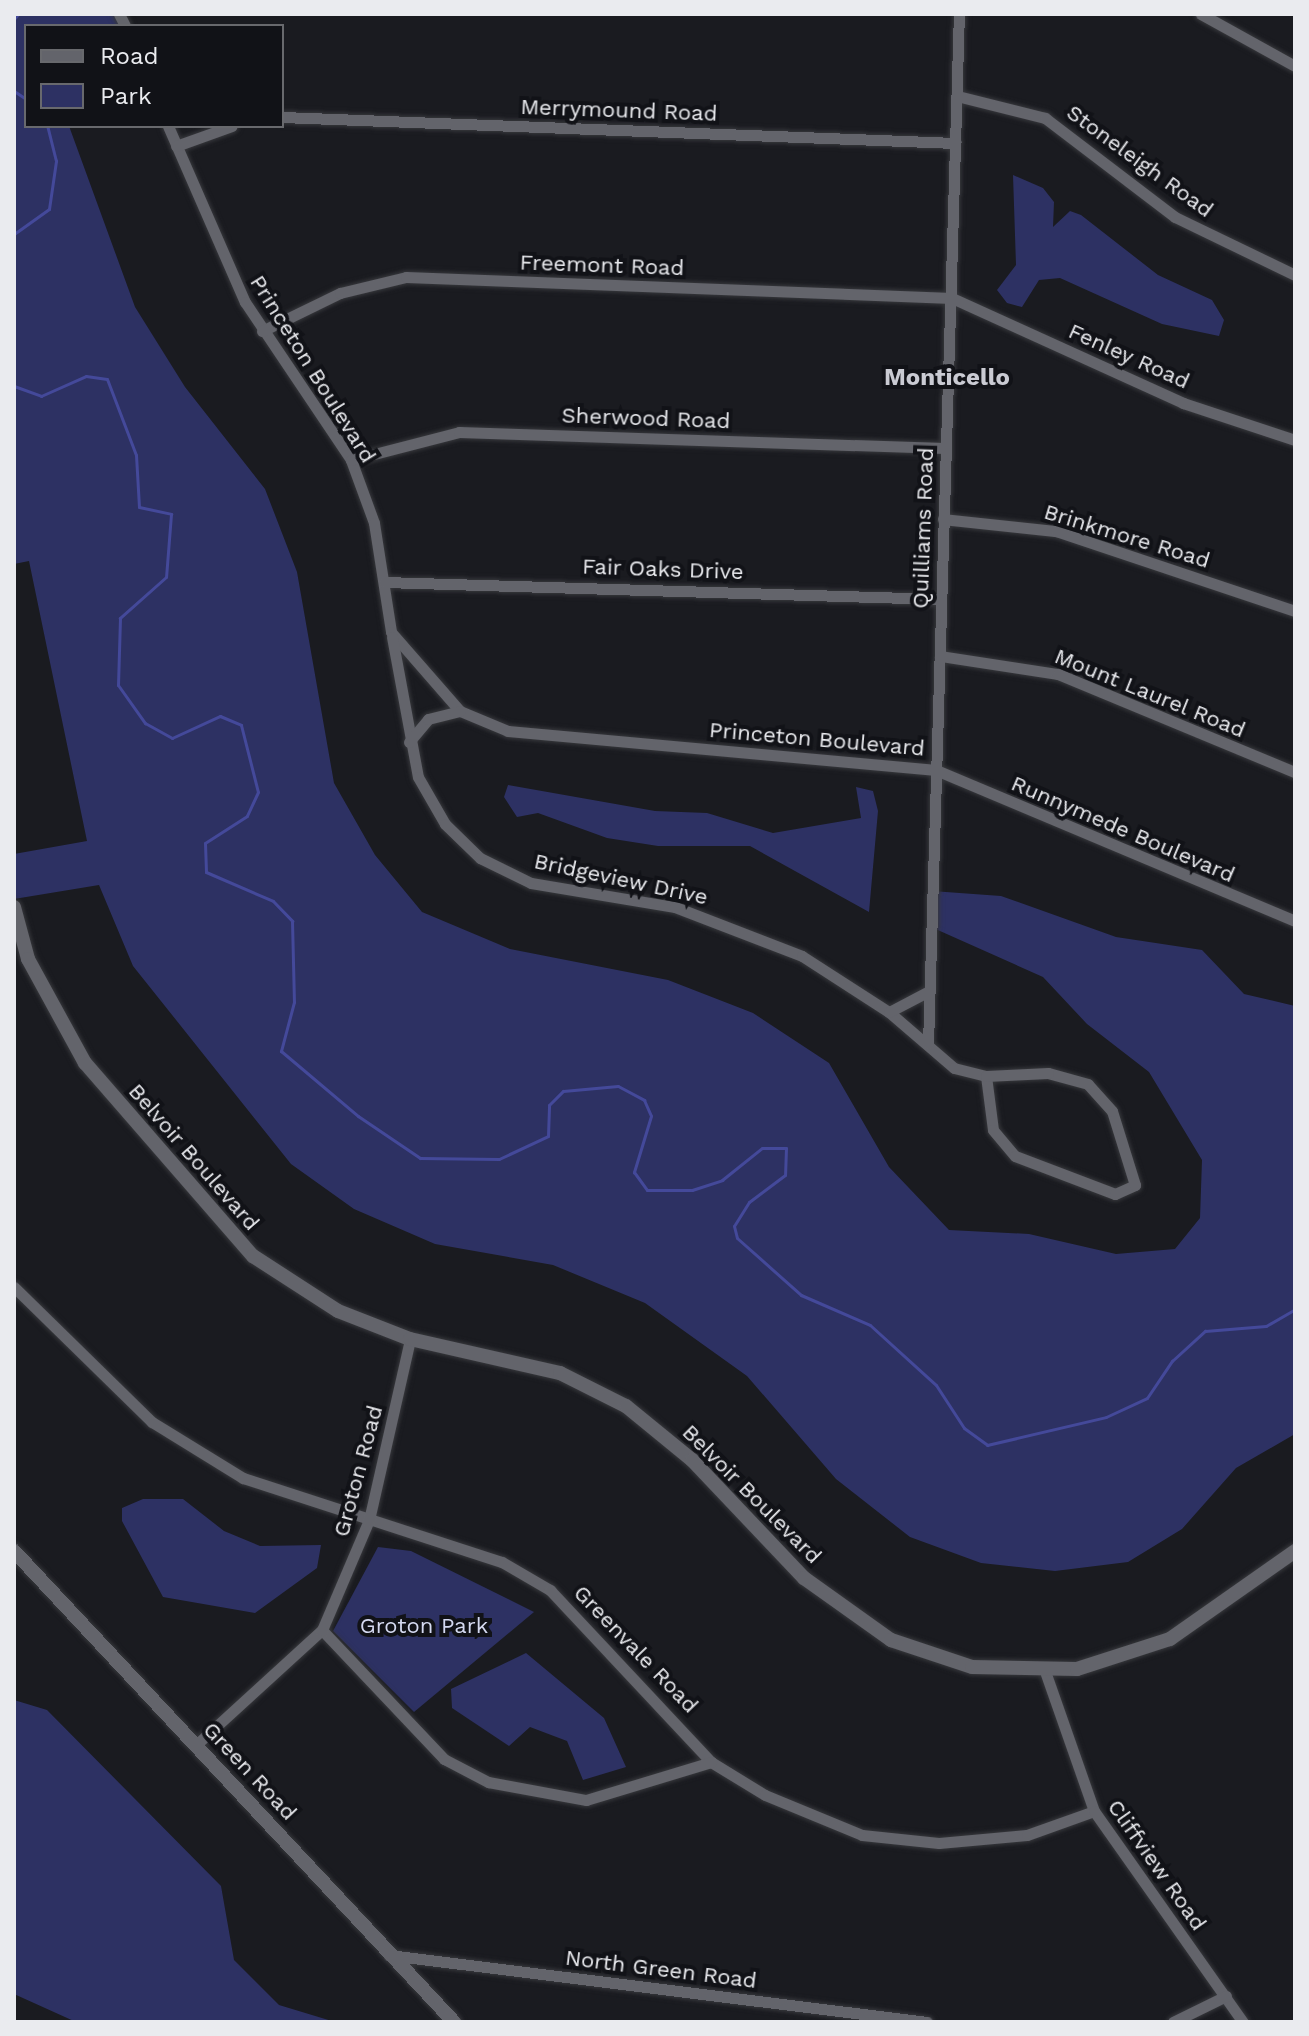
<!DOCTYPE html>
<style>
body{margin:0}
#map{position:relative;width:1309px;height:2036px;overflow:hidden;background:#1a1b20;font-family:"Work Sans",sans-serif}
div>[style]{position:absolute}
.green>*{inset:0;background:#2d3163}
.stream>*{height:3px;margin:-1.5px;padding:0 1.5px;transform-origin:1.5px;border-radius:1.5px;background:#44499a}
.roads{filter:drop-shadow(0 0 2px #37383c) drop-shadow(0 0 2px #37383c)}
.minor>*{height:11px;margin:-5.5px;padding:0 5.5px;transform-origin:5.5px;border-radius:5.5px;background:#63646b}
.tertiary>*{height:14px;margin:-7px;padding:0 7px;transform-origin:7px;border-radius:7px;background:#63646b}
.secondary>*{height:14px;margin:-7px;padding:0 7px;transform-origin:7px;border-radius:7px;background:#63646b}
span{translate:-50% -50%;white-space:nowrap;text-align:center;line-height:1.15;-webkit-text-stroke:8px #111217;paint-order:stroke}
.street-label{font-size:22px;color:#eaebef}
.park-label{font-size:22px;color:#d5daf1}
.neighbourhood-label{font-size:24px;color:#cacbd3;font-weight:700}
.frame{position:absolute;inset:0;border:16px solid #eaebef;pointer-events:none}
.legend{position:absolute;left:24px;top:24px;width:260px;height:104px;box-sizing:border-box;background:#111217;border:2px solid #68696d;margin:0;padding:10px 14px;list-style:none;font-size:24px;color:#eaebef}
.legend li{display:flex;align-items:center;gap:16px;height:40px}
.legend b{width:40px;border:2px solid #68696d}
</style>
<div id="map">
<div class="green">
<div style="clip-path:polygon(14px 14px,119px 14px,125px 26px,26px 26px,26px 126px,69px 126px,135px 307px,185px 387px,265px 489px,297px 572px,334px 783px,375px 855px,422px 912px,510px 949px,668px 980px,753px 1013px,829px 1063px,889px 1167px,949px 1230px,1029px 1234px,1116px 1254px,1175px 1249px,1200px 1218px,1202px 1160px,1149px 1072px,1087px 1024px,1043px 977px,931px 927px,932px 891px,1001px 896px,1116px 937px,1202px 950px,1244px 994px,1295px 1006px,1295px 1434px,1236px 1468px,1182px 1529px,1128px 1562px,1055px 1571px,981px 1563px,910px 1537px,836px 1479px,747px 1376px,645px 1303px,553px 1265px,435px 1244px,354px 1209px,291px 1164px,133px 966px,99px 885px,14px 899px,14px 854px,87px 841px,29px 561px,14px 564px)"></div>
<div style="clip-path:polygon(1013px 175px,1043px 188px,1054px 202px,1053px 227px,1070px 211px,1081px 215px,1158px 275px,1212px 300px,1224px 320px,1219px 336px,1162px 324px,1060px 278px,1039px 280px,1022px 307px,1007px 303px,997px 290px,1016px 265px)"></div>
<div style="clip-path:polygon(508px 785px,655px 811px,707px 813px,773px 833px,861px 818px,856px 787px,873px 791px,878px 811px,869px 912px,750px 846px,658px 846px,607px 838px,538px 813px,517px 817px,504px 797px)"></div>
<div style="clip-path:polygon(143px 1499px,183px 1499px,224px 1531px,260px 1546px,321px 1545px,317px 1568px,255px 1613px,163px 1597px,122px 1521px,122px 1508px)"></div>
<div style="clip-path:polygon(378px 1547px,411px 1551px,534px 1612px,414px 1712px,333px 1631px)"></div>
<div style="clip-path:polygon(526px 1653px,604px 1718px,626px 1767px,583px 1780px,567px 1741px,530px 1727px,509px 1746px,452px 1708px,451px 1689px)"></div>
<div style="clip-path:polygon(14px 1700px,47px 1710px,221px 1886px,234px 1960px,279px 2005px,335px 2022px,76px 2022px,14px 1994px)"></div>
</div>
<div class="stream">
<div style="left:14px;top:19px;width:6px;rotate:-51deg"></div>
<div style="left:14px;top:91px;width:14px;rotate:34deg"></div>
<div style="left:14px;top:234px;width:43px;rotate:-35.5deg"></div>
<div style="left:49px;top:209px;width:49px;rotate:-81.7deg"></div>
<div style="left:56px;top:161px;width:36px;rotate:-104deg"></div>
<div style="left:14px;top:386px;width:29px;rotate:20deg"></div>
<div style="left:41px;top:396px;width:49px;rotate:-24deg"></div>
<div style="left:86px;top:376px;width:21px;rotate:8deg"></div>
<div style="left:107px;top:379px;width:81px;rotate:69.1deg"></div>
<div style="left:136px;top:455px;width:52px;rotate:86.7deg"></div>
<div style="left:139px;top:507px;width:33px;rotate:12deg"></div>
<div style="left:171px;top:514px;width:63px;rotate:94.5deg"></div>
<div style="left:166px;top:577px;width:62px;rotate:138.3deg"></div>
<div style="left:120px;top:618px;width:67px;rotate:91.7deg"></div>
<div style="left:118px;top:685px;width:47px;rotate:54.6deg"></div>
<div style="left:145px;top:723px;width:31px;rotate:29deg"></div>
<div style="left:172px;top:738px;width:53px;rotate:-24.6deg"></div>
<div style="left:220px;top:716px;width:23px;rotate:23deg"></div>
<div style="left:241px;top:725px;width:69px;rotate:75.8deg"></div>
<div style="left:258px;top:792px;width:26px;rotate:115deg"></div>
<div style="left:247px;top:816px;width:50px;rotate:147.3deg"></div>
<div style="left:205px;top:843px;width:29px;rotate:88deg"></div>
<div style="left:206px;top:872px;width:73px;rotate:23.4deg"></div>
<div style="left:273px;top:901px;width:28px;rotate:46deg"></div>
<div style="left:292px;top:921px;width:81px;rotate:88.6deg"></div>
<div style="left:294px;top:1002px;width:51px;rotate:104.9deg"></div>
<div style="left:281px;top:1051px;width:101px;rotate:40.2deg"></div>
<div style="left:358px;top:1116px;width:75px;rotate:34.1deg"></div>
<div style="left:420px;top:1158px;width:79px;rotate:0.7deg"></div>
<div style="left:499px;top:1159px;width:54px;rotate:-25.1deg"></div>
<div style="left:548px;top:1136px;width:31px;rotate:-88deg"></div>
<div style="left:549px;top:1105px;width:20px;rotate:-45deg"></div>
<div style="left:563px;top:1091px;width:55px;rotate:-5.2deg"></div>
<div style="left:618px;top:1086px;width:30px;rotate:28deg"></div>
<div style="left:644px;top:1100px;width:17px;rotate:66deg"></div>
<div style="left:651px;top:1116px;width:59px;rotate:106.9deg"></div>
<div style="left:634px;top:1172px;width:22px;rotate:54deg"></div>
<div style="left:647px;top:1190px;width:45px"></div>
<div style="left:692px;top:1190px;width:32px;rotate:-18deg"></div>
<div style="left:722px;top:1180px;width:51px;rotate:-38.7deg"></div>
<div style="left:762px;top:1148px;width:24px"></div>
<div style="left:786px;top:1148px;width:27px;rotate:92deg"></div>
<div style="left:785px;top:1175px;width:45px;rotate:143.1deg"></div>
<div style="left:749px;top:1202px;width:28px;rotate:122deg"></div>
<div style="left:734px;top:1226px;width:12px;rotate:76deg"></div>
<div style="left:737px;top:1238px;width:86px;rotate:41.7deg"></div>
<div style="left:801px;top:1295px;width:75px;rotate:23.5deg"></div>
<div style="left:870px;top:1325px;width:89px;rotate:42.3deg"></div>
<div style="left:936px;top:1385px;width:51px;rotate:56.9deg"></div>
<div style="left:964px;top:1428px;width:29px;rotate:36deg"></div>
<div style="left:987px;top:1445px;width:122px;rotate:-13.2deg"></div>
<div style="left:1106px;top:1417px;width:45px;rotate:-24.9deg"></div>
<div style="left:1147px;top:1398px;width:45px;rotate:-56deg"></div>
<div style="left:1172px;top:1361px;width:45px;rotate:-42.3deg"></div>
<div style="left:1205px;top:1331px;width:61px;rotate:-4.7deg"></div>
<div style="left:1266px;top:1326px;width:34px;rotate:-30deg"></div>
</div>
<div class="roads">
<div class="minor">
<div style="left:119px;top:14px;width:13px;rotate:63deg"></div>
<div style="left:1201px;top:14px;width:107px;rotate:29deg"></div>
<div style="left:957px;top:96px;width:91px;rotate:14deg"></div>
<div style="left:1045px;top:118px;width:163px;rotate:37.3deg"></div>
<div style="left:1175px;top:217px;width:133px;rotate:25.8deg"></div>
<div style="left:282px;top:117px;width:674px;rotate:2.21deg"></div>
<div style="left:168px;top:126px;width:192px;rotate:66.4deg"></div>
<div style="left:245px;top:302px;width:190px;rotate:56.1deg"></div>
<div style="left:351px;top:460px;width:67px;rotate:69.9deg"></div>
<div style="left:374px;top:523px;width:110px;rotate:81.1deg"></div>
<div style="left:391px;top:632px;width:105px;rotate:48.9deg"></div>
<div style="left:460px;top:711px;width:52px;rotate:22.6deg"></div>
<div style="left:508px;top:731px;width:430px;rotate:5.2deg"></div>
<div style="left:936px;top:770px;width:389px;rotate:22.8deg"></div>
<div style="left:176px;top:146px;width:59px;rotate:-19.7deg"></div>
<div style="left:262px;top:331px;width:87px;rotate:-26deg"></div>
<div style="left:340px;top:293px;width:68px;rotate:-13.6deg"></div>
<div style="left:406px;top:277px;width:546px;rotate:2.2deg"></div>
<div style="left:952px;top:298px;width:254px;rotate:24.4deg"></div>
<div style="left:1183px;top:403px;width:118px;rotate:18.3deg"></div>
<div style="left:351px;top:460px;width:112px;rotate:-14.5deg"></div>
<div style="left:459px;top:432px;width:486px;rotate:1.9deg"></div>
<div style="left:943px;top:519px;width:114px;rotate:6.1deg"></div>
<div style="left:1056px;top:531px;width:252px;rotate:18.5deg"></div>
<div style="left:384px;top:582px;width:557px;rotate:1.75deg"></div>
<div style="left:392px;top:637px;width:142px;rotate:79.5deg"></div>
<div style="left:418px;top:777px;width:54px;rotate:60.1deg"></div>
<div style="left:445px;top:824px;width:49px;rotate:44.2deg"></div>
<div style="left:480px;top:858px;width:57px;rotate:26.1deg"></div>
<div style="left:531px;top:883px;width:146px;rotate:9.5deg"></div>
<div style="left:675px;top:907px;width:136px;rotate:21.1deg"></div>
<div style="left:802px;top:956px;width:103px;rotate:32.8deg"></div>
<div style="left:889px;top:1012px;width:86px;rotate:40.7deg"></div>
<div style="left:954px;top:1068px;width:33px;rotate:14deg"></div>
<div style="left:986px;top:1076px;width:54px;rotate:82.6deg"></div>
<div style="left:993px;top:1130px;width:34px;rotate:50deg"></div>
<div style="left:1015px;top:1156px;width:107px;rotate:20.8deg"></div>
<div style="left:1115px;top:1194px;width:22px;rotate:-24deg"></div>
<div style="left:1135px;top:1185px;width:77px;rotate:-107.3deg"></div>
<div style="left:1112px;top:1111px;width:36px;rotate:-132deg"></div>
<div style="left:1088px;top:1084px;width:41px;rotate:-164.6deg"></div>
<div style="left:1048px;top:1073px;width:62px;rotate:177.2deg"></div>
<div style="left:940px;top:656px;width:119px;rotate:8.7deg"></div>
<div style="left:1058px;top:674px;width:256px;rotate:22.5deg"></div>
<div style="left:409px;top:742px;width:30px;rotate:-50deg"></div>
<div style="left:428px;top:719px;width:33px;rotate:-14deg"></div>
<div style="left:889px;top:1012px;width:45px;rotate:-27.7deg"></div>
<div style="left:928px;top:1044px;width:1030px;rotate:-88.28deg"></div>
<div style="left:14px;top:1287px;width:193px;rotate:44.4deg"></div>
<div style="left:152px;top:1422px;width:107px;rotate:31.6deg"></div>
<div style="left:243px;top:1478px;width:272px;rotate:18deg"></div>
<div style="left:502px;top:1562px;width:56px;rotate:30.3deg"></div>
<div style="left:550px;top:1590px;width:236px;rotate:46.9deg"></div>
<div style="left:711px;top:1762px;width:63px;rotate:31.4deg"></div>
<div style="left:765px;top:1795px;width:105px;rotate:22.4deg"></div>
<div style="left:862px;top:1835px;width:77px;rotate:5.9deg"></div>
<div style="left:939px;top:1843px;width:88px;rotate:-5.2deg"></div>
<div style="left:1027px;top:1835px;width:71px;rotate:-19.7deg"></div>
<div style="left:322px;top:1630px;width:178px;rotate:46.6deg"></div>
<div style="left:444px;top:1759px;width:50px;rotate:27.6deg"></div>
<div style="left:488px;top:1782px;width:100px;rotate:10.4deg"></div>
<div style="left:586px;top:1800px;width:131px;rotate:-16.9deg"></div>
<div style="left:1046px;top:1674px;width:145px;rotate:70.7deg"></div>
<div style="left:1094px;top:1811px;width:258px;rotate:54.8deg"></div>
<div style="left:197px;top:1744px;width:169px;rotate:-42.4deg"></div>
<div style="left:322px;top:1630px;width:120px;rotate:-66.9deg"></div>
<div style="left:369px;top:1520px;width:186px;rotate:-77.2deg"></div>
<div style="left:389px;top:1955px;width:542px;rotate:7.1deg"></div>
<div style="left:1173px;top:2022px;width:59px;rotate:-26.1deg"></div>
</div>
<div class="tertiary">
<div style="left:14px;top:907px;width:54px;rotate:74.9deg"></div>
<div style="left:28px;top:959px;width:119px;rotate:61.3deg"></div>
<div style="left:85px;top:1063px;width:256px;rotate:49deg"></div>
<div style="left:253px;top:1256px;width:101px;rotate:32.9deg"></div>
<div style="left:338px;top:1311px;width:77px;rotate:21.3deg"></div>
<div style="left:410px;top:1339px;width:154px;rotate:12.8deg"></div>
<div style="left:560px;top:1373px;width:74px;rotate:26.6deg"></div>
<div style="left:626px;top:1406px;width:85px;rotate:39.3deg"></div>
<div style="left:692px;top:1460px;width:163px;rotate:46.5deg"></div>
<div style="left:804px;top:1578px;width:107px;rotate:35.5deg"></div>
<div style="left:891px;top:1640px;width:85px;rotate:18.4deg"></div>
<div style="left:972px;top:1667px;width:105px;rotate:1.1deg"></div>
<div style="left:1077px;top:1669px;width:98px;rotate:-17.9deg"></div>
<div style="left:1170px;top:1639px;width:153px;rotate:-35.1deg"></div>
</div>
<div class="secondary">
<div style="left:14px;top:1551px;width:645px;rotate:46.95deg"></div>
</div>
</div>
<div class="street-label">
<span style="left:619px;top:110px;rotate:2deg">Merrymound Road</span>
<span style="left:1140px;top:161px;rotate:36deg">Stoneleigh Road</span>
<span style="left:602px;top:265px;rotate:2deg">Freemont Road</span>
<span style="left:1129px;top:356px;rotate:24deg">Fenley Road</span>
<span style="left:313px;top:369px;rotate:58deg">Princeton Boulevard</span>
<span style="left:646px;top:418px;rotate:2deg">Sherwood Road</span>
<span style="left:923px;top:528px;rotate:-88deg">Quilliams Road</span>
<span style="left:1127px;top:536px;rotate:17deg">Brinkmore Road</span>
<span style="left:663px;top:569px;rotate:2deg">Fair Oaks Drive</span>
<span style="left:1150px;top:693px;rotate:22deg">Mount Laurel Road</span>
<span style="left:817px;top:739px;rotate:5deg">Princeton Boulevard</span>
<span style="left:1123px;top:829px;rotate:23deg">Runnymede Boulevard</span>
<span style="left:621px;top:879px;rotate:12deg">Bridgeview Drive</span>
<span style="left:194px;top:1157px;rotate:49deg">Belvoir Boulevard</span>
<span style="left:358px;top:1471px;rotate:-75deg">Groton Road</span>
<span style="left:752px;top:1494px;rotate:45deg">Belvoir Boulevard</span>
<span style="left:636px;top:1649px;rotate:46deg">Greenvale Road</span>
<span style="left:250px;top:1771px;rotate:47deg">Green Road</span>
<span style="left:1157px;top:1865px;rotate:55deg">Cliffview Road</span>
<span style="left:661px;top:1969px;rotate:7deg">North Green Road</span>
</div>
<div class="park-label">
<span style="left:424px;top:1626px">Groton Park</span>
</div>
<div class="neighbourhood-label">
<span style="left:947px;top:378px">Monticello</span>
</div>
<div class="frame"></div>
<ul class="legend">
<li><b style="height:10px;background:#63646b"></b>Road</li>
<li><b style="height:22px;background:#2d3163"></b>Park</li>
</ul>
</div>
